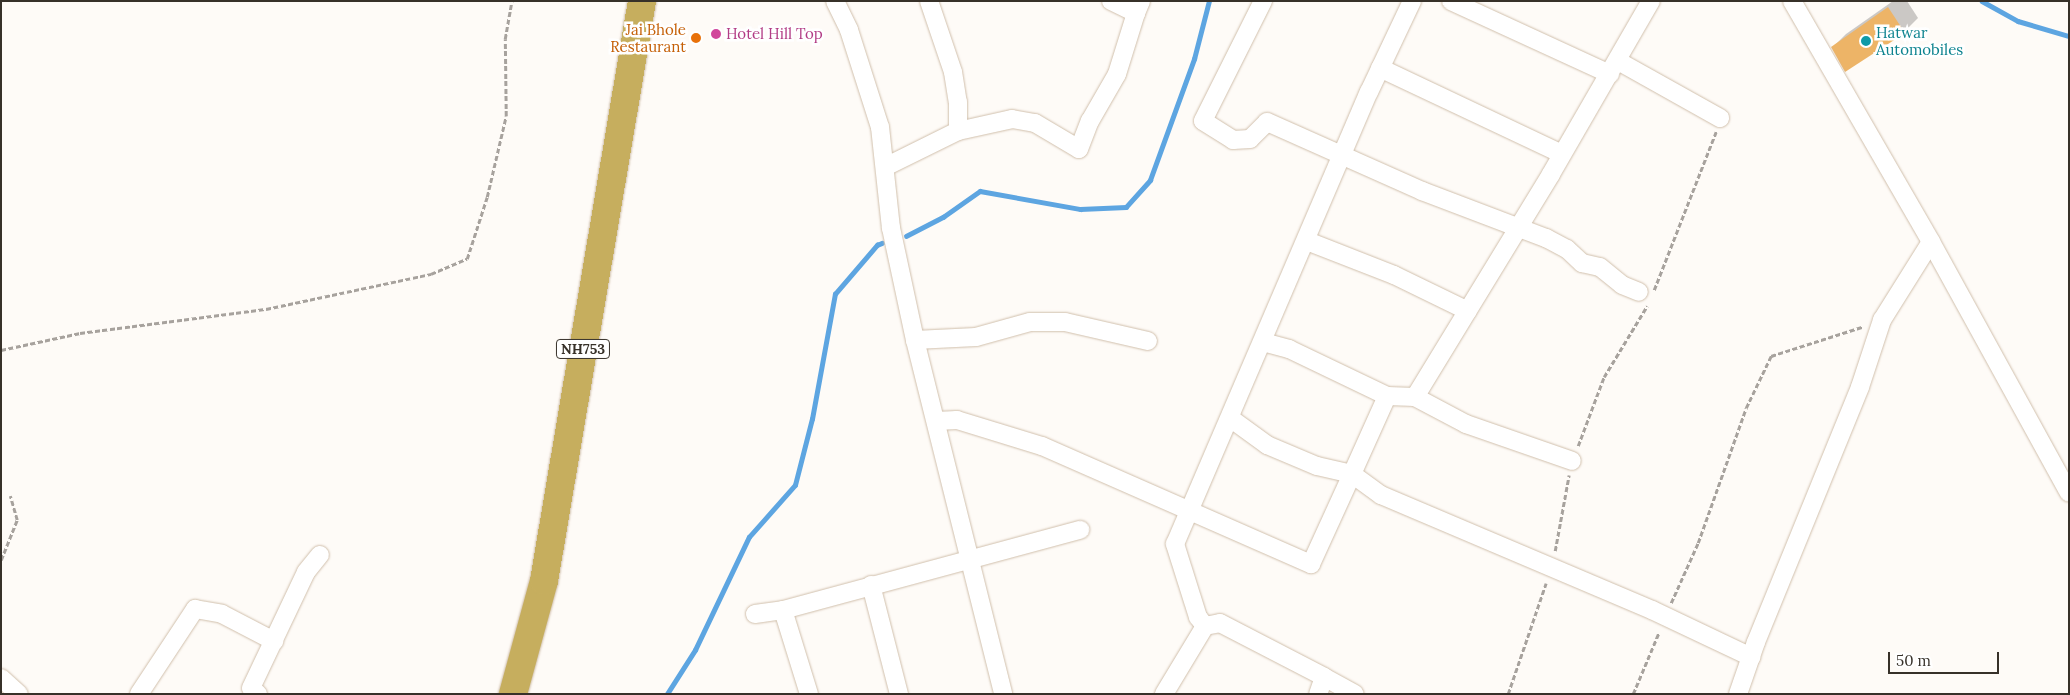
<!DOCTYPE html>
<style>
body{margin:0}
#map{position:relative;width:2070px;height:695px;overflow:hidden;background:#fefbf7;font-family:Lora,serif}
div>[style]{position:absolute}
.shadow>*{inset:0;background:#0003}
.stream>*{height:4.5px;margin:-2.25px;padding:0 2.25px;transform-origin:2.25px;border-radius:2.25px;background:#5da5e1}
.building>*{inset:0;background:#edb467}
.path>*{height:2.5px;margin-top:-1.25px;transform-origin:0;background:repeating-linear-gradient(90deg,#a7a29d 0 5px,transparent 0 7.5px)}
.roads{filter:drop-shadow(0 0 1px #d0bfab) drop-shadow(0 0 1px #d0bfab)}
.minor>*{height:18px;margin:-9px;padding:0 9px;transform-origin:9px;border-radius:9px;background:#fff}
.trunk>*{height:28px;margin:-14px;padding:0 14px;transform-origin:14px;border-radius:14px;background:#c6ae5e}
.dots>*{width:14px;height:14px;translate:-50% -50%;box-sizing:border-box;border:2px solid #fff;border-radius:50%}
span{translate:-50% -50%;white-space:nowrap;text-align:center;line-height:1.15;-webkit-text-stroke:5px #fff;paint-order:stroke}
.shield-label span{padding:1px 4px;background:#fff;border:1px solid;border-radius:4px;-webkit-text-stroke-width:0}
.shield-label{font-size:14px;color:#373129;font-weight:700}
.food-label{font-size:15px;color:#c56008}
.right{translate:-100% -50%;text-align:right}
.culture-label{font-size:15px;color:#0d838f}
.left{translate:0 -50%;text-align:left}
.hotel-label{font-size:15px;color:#b23c85}
.frame{position:absolute;inset:0;border:2px solid #373129;pointer-events:none}
.scale{position:absolute;left:1888px;top:652px;width:111px;height:22px;box-sizing:border-box;border:2px solid #373129;border-top:0;padding-left:6px;font-size:15px;line-height:18px;white-space:nowrap;color:#373129;-webkit-text-stroke:4px #fff;paint-order:stroke}
</style>
<div id="map">
<div class="shadow">
<div style="clip-path:polygon(1893px 1px,1907px 1px,1918px 18px,1904px 32px,1833px 47px,1846px 34px)"></div>
</div>
<div class="stream">
<div style="left:1982px;top:1px;width:41px;rotate:29.1deg"></div>
<div style="left:2018px;top:21px;width:53px;rotate:16.4deg"></div>
<div style="left:906px;top:236px;width:42px;rotate:-27.2deg"></div>
<div style="left:943px;top:217px;width:45px;rotate:-35.1deg"></div>
<div style="left:980px;top:191px;width:102px;rotate:10.2deg"></div>
<div style="left:1080px;top:209px;width:46px;rotate:-2.5deg"></div>
<div style="left:1126px;top:207px;width:36px;rotate:-48deg"></div>
<div style="left:1150px;top:180px;width:129px;rotate:-70deg"></div>
<div style="left:1194px;top:59px;width:60px;rotate:-75.5deg"></div>
<div style="left:667px;top:694px;width:52px;rotate:-57.5deg"></div>
<div style="left:695px;top:650px;width:125px;rotate:-64.5deg"></div>
<div style="left:749px;top:537px;width:69px;rotate:-48.5deg"></div>
<div style="left:795px;top:485px;width:68px;rotate:-75.6deg"></div>
<div style="left:812px;top:419px;width:127px;rotate:-79.6deg"></div>
<div style="left:835px;top:294px;width:65px;rotate:-49.4deg"></div>
<div style="left:877px;top:245px;width:5px;rotate:-22deg"></div>
</div>
<div class="building">
<div style="clip-path:polygon(1888px 7px,1905px 33px,1845px 72px,1831px 47px)"></div>
</div>
<div class="path">
<div style="left:1654px;top:290px;width:170px;rotate:-68.6deg"></div>
<div style="left:1px;top:350px;width:81px;rotate:-12.1deg"></div>
<div style="left:80px;top:333px;width:188px;rotate:-7.4deg"></div>
<div style="left:266px;top:309px;width:169px;rotate:-12deg"></div>
<div style="left:431px;top:274px;width:39px;rotate:-23deg"></div>
<div style="left:467px;top:259px;width:65px;rotate:-72.1deg"></div>
<div style="left:487px;top:197px;width:83px;rotate:-76.8deg"></div>
<div style="left:506px;top:116px;width:77px;rotate:-90.7deg"></div>
<div style="left:505px;top:39px;width:39px;rotate:-80deg"></div>
<div style="left:1578px;top:446px;width:74px;rotate:-69.4deg"></div>
<div style="left:1604px;top:377px;width:83px;rotate:-58.8deg"></div>
<div style="left:1555px;top:551px;width:77px;rotate:-79.6deg"></div>
<div style="left:1px;top:560px;width:43px;rotate:-68.2deg"></div>
<div style="left:17px;top:520px;width:25px;rotate:-106deg"></div>
<div style="left:1671px;top:603px;width:66px;rotate:-65.8deg"></div>
<div style="left:1698px;top:543px;width:143px;rotate:-70.4deg"></div>
<div style="left:1746px;top:408px;width:58px;rotate:-64.3deg"></div>
<div style="left:1771px;top:356px;width:96px;rotate:-17.7deg"></div>
<div style="left:1508px;top:694px;width:117px;rotate:-71.1deg"></div>
<div style="left:1633px;top:694px;width:67px;rotate:-67.2deg"></div>
</div>
<div class="roads">
<div class="minor">
<div style="left:835px;top:1px;width:32px;rotate:64deg"></div>
<div style="left:849px;top:30px;width:102px;rotate:72.3deg"></div>
<div style="left:880px;top:127px;width:102px;rotate:83.8deg"></div>
<div style="left:891px;top:228px;width:115px;rotate:77.9deg"></div>
<div style="left:915px;top:340px;width:365px;rotate:76deg"></div>
<div style="left:929px;top:1px;width:75px;rotate:71.3deg"></div>
<div style="left:953px;top:72px;width:30px;rotate:81deg"></div>
<div style="left:958px;top:102px;width:29px;rotate:90deg"></div>
<div style="left:1111px;top:1px;width:28px;rotate:26deg"></div>
<div style="left:1136px;top:13px;width:13px;rotate:-67deg"></div>
<div style="left:1263px;top:1px;width:134px;rotate:116.6deg"></div>
<div style="left:1203px;top:121px;width:36px;rotate:32deg"></div>
<div style="left:1233px;top:140px;width:17px;rotate:-3deg"></div>
<div style="left:1250px;top:139px;width:24px;rotate:-45deg"></div>
<div style="left:1267px;top:122px;width:170px;rotate:24deg"></div>
<div style="left:1422px;top:191px;width:133px;rotate:20.8deg"></div>
<div style="left:1546px;top:238px;width:24px;rotate:28deg"></div>
<div style="left:1567px;top:249px;width:21px;rotate:43deg"></div>
<div style="left:1582px;top:263px;width:18px;rotate:13deg"></div>
<div style="left:1600px;top:267px;width:28px;rotate:39deg"></div>
<div style="left:1622px;top:285px;width:18px;rotate:22deg"></div>
<div style="left:1451px;top:1px;width:175px;rotate:24.7deg"></div>
<div style="left:1792px;top:1px;width:278px;rotate:60deg"></div>
<div style="left:1931px;top:242px;width:286px;rotate:61.2deg"></div>
<div style="left:1618px;top:61px;width:117px;rotate:29.2deg"></div>
<div style="left:1380px;top:68px;width:201px;rotate:25.3deg"></div>
<div style="left:885px;top:167px;width:81px;rotate:-26.3deg"></div>
<div style="left:958px;top:131px;width:55px;rotate:-12.5deg"></div>
<div style="left:1012px;top:119px;width:23px;rotate:10deg"></div>
<div style="left:1035px;top:123px;width:51px;rotate:30.6deg"></div>
<div style="left:1079px;top:149px;width:30px;rotate:-69deg"></div>
<div style="left:1090px;top:121px;width:54px;rotate:-60.1deg"></div>
<div style="left:1117px;top:74px;width:64px;rotate:-72.7deg"></div>
<div style="left:1307px;top:241px;width:93px;rotate:21.3deg"></div>
<div style="left:1394px;top:275px;width:82px;rotate:25.9deg"></div>
<div style="left:915px;top:340px;width:61px;rotate:-2.8deg"></div>
<div style="left:976px;top:337px;width:56px;rotate:-15.5deg"></div>
<div style="left:1030px;top:322px;width:35px"></div>
<div style="left:1065px;top:322px;width:85px;rotate:12.9deg"></div>
<div style="left:1263px;top:342px;width:27px;rotate:15deg"></div>
<div style="left:1289px;top:349px;width:109px;rotate:25.6deg"></div>
<div style="left:1415px;top:397px;width:58px;rotate:27.9deg"></div>
<div style="left:1466px;top:424px;width:112px;rotate:19.2deg"></div>
<div style="left:1230px;top:418px;width:46px;rotate:36.1deg"></div>
<div style="left:1267px;top:445px;width:54px;rotate:22.8deg"></div>
<div style="left:1317px;top:466px;width:36px;rotate:13deg"></div>
<div style="left:1352px;top:474px;width:85px;rotate:-65.8deg"></div>
<div style="left:1387px;top:396px;width:28px;rotate:2deg"></div>
<div style="left:1415px;top:397px;width:261px;rotate:-58.6deg"></div>
<div style="left:1551px;top:174px;width:200px;rotate:-60deg"></div>
<div style="left:936px;top:421px;width:21px;rotate:-3deg"></div>
<div style="left:957px;top:420px;width:89px;rotate:17deg"></div>
<div style="left:1042px;top:446px;width:294px;rotate:23.7deg"></div>
<div style="left:1311px;top:564px;width:99px;rotate:-65.5deg"></div>
<div style="left:1352px;top:474px;width:36px;rotate:36deg"></div>
<div style="left:1381px;top:495px;width:294px;rotate:23deg"></div>
<div style="left:1652px;top:610px;width:110px;rotate:25.4deg"></div>
<div style="left:871px;top:585px;width:113px;rotate:75.6deg"></div>
<div style="left:783px;top:610px;width:88px;rotate:72.8deg"></div>
<div style="left:755px;top:614px;width:28px;rotate:-8deg"></div>
<div style="left:783px;top:610px;width:308px;rotate:-15.1deg"></div>
<div style="left:1205px;top:626px;width:15px;rotate:-11deg"></div>
<div style="left:1220px;top:623px;width:117px;rotate:27.4deg"></div>
<div style="left:1324px;top:677px;width:18px;rotate:109deg"></div>
<div style="left:1324px;top:677px;width:35px;rotate:29deg"></div>
<div style="left:1px;top:678px;width:24px;rotate:42deg"></div>
<div style="left:139px;top:694px;width:102px;rotate:-56.6deg"></div>
<div style="left:195px;top:609px;width:27px;rotate:10deg"></div>
<div style="left:222px;top:614px;width:59px;rotate:27.4deg"></div>
<div style="left:258px;top:694px;width:9px;rotate:-139deg"></div>
<div style="left:251px;top:688px;width:128px;rotate:-64.6deg"></div>
<div style="left:306px;top:572px;width:22px;rotate:-51deg"></div>
<div style="left:1164px;top:694px;width:79px;rotate:-58.9deg"></div>
<div style="left:1205px;top:626px;width:11px;rotate:-128deg"></div>
<div style="left:1198px;top:617px;width:77px;rotate:-107.5deg"></div>
<div style="left:1175px;top:544px;width:492px;rotate:-66.8deg"></div>
<div style="left:1369px;top:92px;width:101px;rotate:-64.7deg"></div>
<div style="left:1738px;top:694px;width:55px;rotate:-70.9deg"></div>
<div style="left:1756px;top:642px;width:275px;rotate:-67.8deg"></div>
<div style="left:1860px;top:387px;width:71px;rotate:-71.8deg"></div>
<div style="left:1882px;top:320px;width:92px;rotate:-57.9deg"></div>
</div>
<div class="trunk">
<div style="left:513px;top:694px;width:117px;rotate:-74.7deg"></div>
<div style="left:544px;top:581px;width:588px;rotate:-80.41deg"></div>
</div>
</div>
<div class="dots">
<div style="left:716px;top:34px;background:#d1479c"></div>
<div style="left:696px;top:38px;background:#e8710a"></div>
<div style="left:1866px;top:41px;background:#0f9aa8"></div>
</div>
<div class="shield-label">
<span style="left:583px;top:349px">NH753</span>
</div>
<div class="food-label">
<span class="right" style="left:686px;top:38px">Jai Bhole<br>Restaurant</span>
</div>
<div class="culture-label">
<span class="left" style="left:1876px;top:41px">Hatwar<br>Automobiles</span>
</div>
<div class="hotel-label">
<span class="left" style="left:726px;top:34px">Hotel Hill Top</span>
</div>
<div class="frame"></div>
<div class="scale">50 m</div>
</div>
